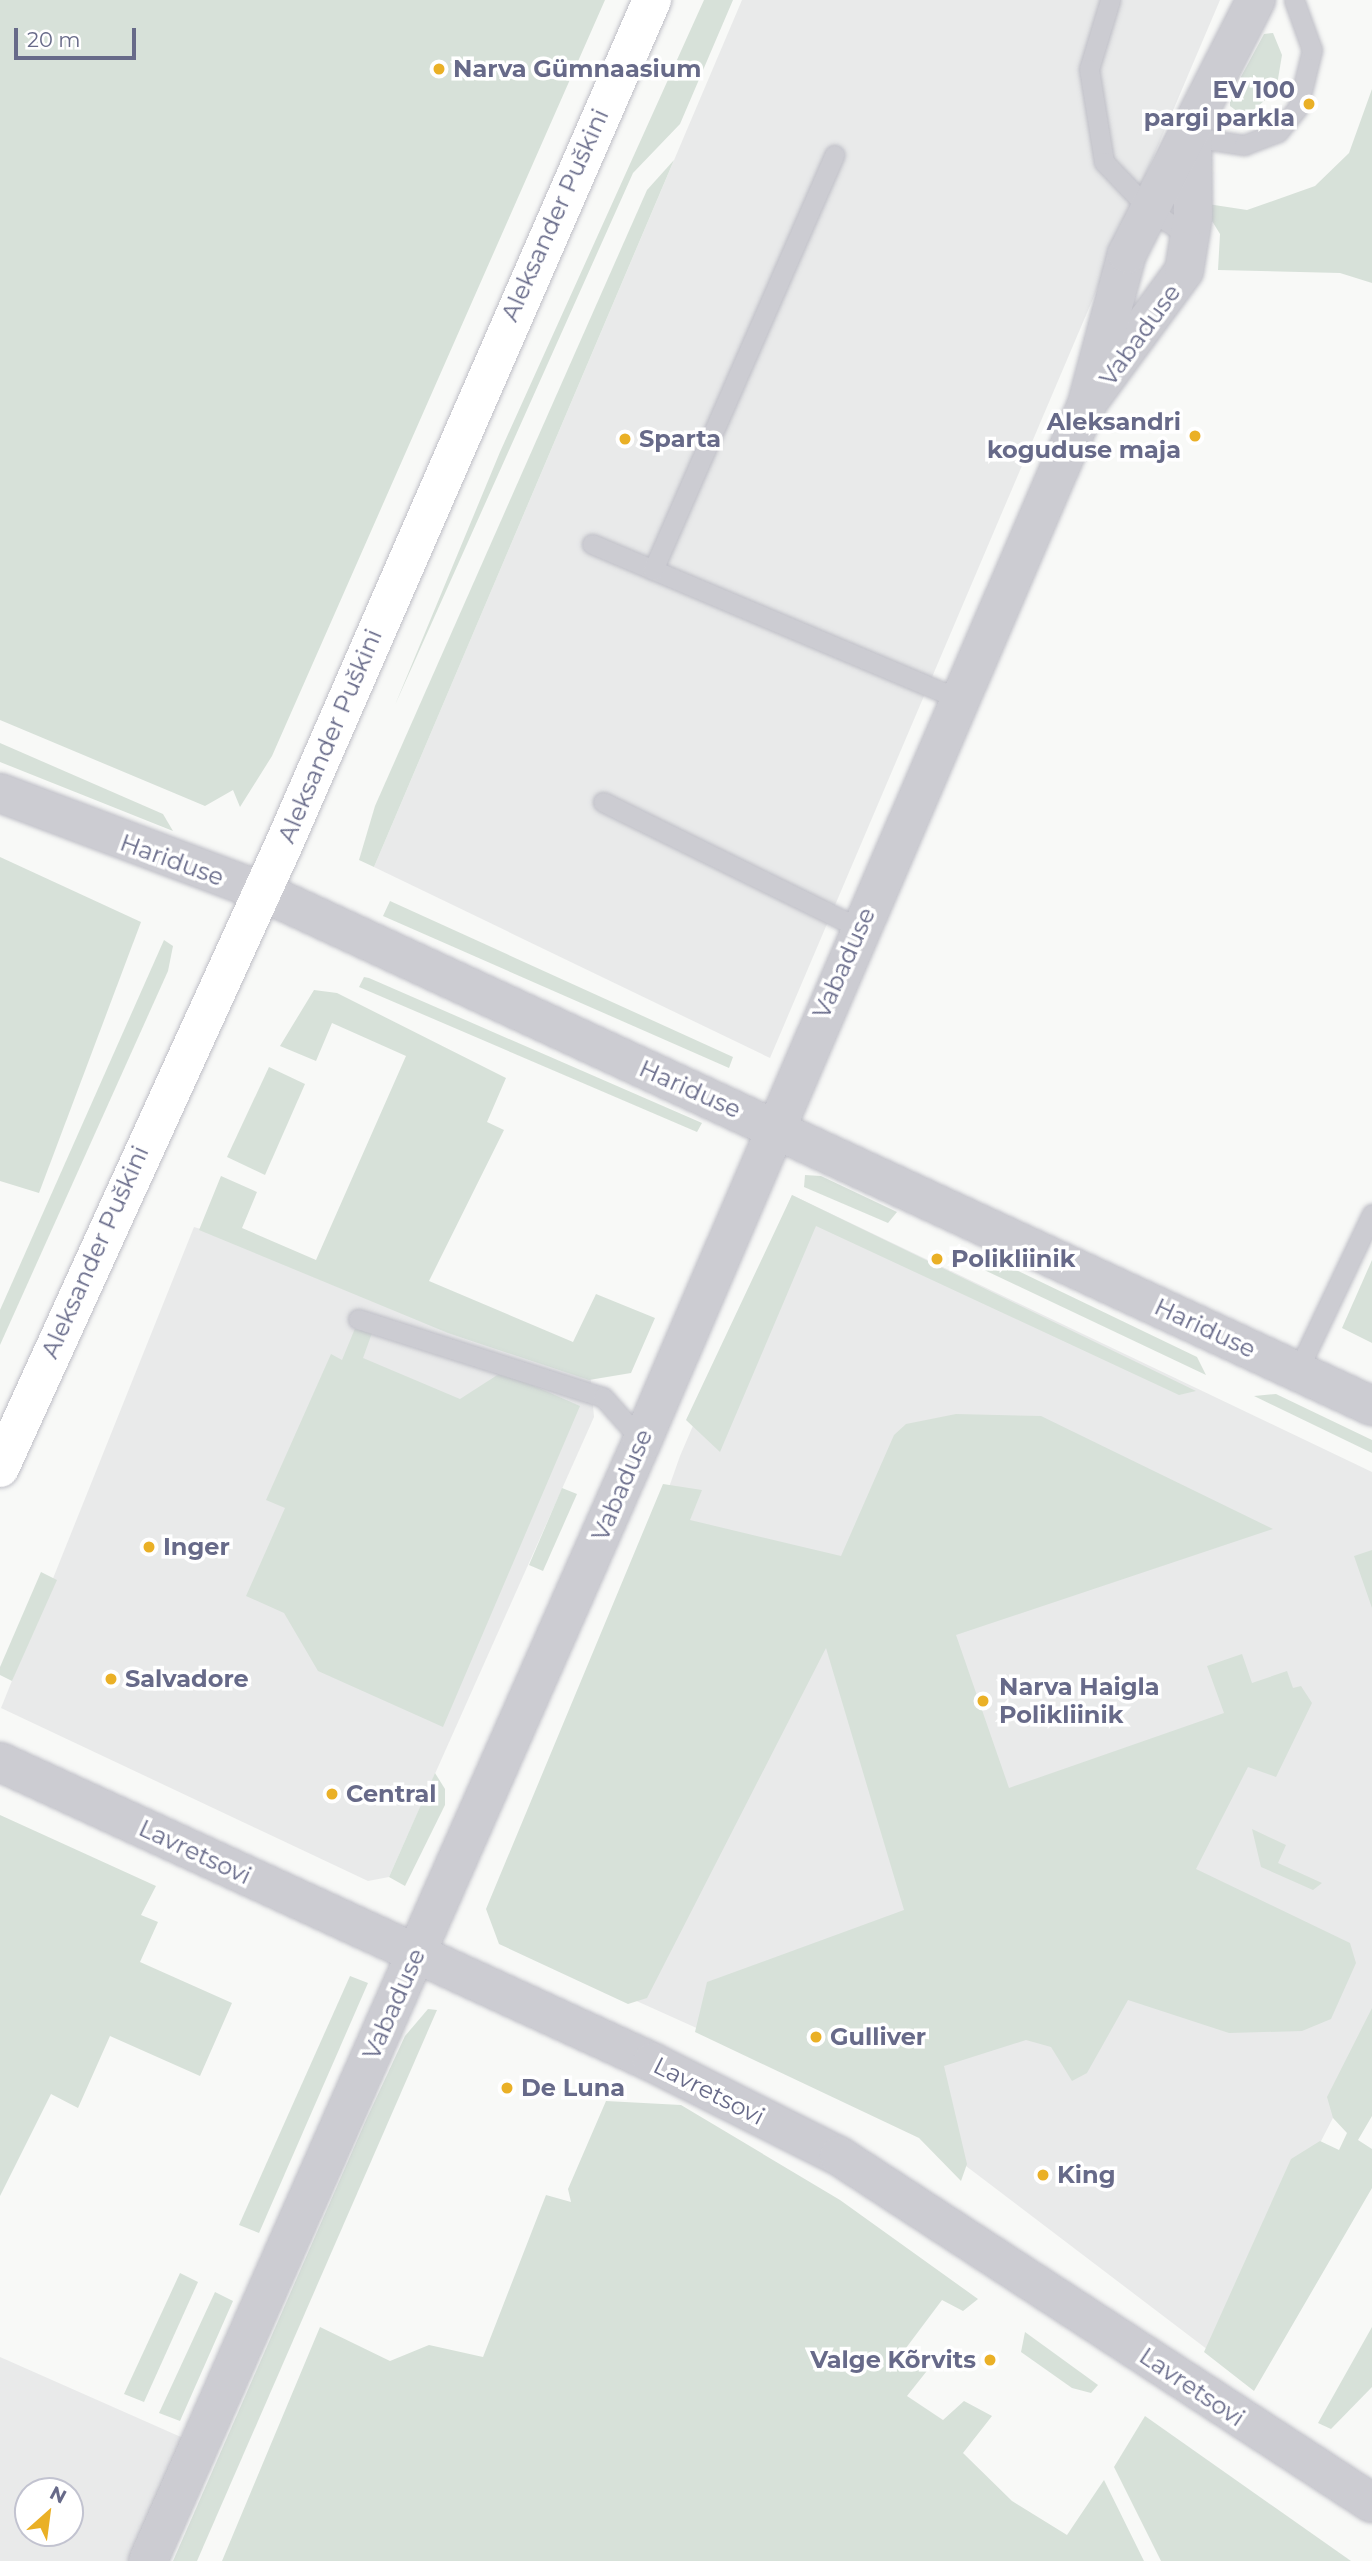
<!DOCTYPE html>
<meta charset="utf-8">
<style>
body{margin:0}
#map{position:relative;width:1372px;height:2561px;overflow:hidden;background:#f8f9f7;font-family:Montserrat,sans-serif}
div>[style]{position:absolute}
.built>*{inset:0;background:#e9eaea}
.green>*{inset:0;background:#d7e1d9}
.roads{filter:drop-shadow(0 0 2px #bebec6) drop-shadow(0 0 2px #bebec6)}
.service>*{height:19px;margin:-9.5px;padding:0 9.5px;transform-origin:9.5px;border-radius:9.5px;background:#ccccd2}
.minor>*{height:38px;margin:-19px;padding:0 19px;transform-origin:19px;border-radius:19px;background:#ccccd2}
.tertiary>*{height:38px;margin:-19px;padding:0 19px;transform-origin:19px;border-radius:19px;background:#ccccd2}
.secondary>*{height:38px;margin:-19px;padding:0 19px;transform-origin:19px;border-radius:19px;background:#fff}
.dots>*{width:19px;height:19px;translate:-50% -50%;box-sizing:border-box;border:4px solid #fff;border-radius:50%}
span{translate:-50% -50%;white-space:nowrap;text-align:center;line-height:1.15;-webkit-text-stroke:7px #fff;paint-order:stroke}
.poi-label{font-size:24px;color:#676a89;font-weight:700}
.left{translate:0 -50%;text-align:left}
.right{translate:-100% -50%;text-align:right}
.street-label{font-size:24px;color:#676a89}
.north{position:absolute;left:14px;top:2477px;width:70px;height:70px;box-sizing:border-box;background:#fff;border:2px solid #c2c3d0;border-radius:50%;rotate:28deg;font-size:19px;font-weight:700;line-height:28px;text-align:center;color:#676a89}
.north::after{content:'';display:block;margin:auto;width:24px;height:32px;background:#eab026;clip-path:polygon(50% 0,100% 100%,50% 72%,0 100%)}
.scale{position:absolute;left:14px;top:28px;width:122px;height:32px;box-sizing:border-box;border:4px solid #676a89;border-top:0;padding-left:9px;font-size:21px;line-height:24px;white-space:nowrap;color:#676a89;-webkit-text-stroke:5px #fff;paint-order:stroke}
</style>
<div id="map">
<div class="built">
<div style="clip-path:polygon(742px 0,1220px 0,770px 1058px,374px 867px)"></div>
<div style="clip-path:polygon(792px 1195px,1372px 1472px,1372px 2042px,1212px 2353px,912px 2125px,621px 1994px,513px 1930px,680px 1456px)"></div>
<div style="clip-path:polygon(194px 1227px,402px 1289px,590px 1371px,594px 1417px,389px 1877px,368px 1881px,1px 1708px)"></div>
<div style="clip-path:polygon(evenodd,0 2357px,199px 2445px,148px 2561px,0 2561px,0 2357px,28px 2491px,70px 2491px,70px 2533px,28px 2533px,28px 2491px)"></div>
</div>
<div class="green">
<div style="clip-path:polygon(0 0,605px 0,272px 756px,240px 807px,233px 790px,205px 806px,0 720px)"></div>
<div style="clip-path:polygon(704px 0,733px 0,680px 124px,633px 173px,395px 705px,500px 452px)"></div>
<div style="clip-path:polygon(1273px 33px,1282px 55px,1276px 91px,1245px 117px,1230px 106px,1230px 97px,1264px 34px)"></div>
<div style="clip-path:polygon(1372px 89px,1372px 283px,1340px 273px,1218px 270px,1220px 234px,1201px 203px,1247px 210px,1315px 186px,1349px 153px)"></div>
<div style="clip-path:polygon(674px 160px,374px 867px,359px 860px,375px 806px,647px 190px)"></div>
<div style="clip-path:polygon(0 743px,163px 814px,173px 831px,0 762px)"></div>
<div style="clip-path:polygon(0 857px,141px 922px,39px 1193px,0 1181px)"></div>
<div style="clip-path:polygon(390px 901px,733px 1057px,729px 1068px,383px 916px)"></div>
<div style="clip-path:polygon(164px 940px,173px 946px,168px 971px,0 1345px,0 1310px)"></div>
<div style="clip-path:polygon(364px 977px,369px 978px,702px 1123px,697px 1132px,359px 987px)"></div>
<div style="clip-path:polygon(314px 990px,337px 993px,506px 1078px,487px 1122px,504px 1130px,429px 1281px,573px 1342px,596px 1294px,655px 1318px,631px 1373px,589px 1380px,448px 1333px,199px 1230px,221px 1176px,257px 1192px,242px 1228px,316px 1260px,406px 1056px,332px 1023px,316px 1061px,280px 1046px)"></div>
<div style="clip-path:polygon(269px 1067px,305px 1084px,265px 1175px,227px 1157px)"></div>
<div style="clip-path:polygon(805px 1175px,821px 1176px,897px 1212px,888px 1223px,804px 1187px)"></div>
<div style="clip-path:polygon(792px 1195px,1196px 1391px,1179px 1395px,816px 1226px,720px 1452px,686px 1420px)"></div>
<div style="clip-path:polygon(985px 1255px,1197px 1357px,1206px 1375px,980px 1268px)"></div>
<div style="clip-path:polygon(1372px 1260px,1372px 1343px,1342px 1328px)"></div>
<div style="clip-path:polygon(356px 1326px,372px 1333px,363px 1358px,460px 1399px,502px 1372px,580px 1406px,443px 1727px,318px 1671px,284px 1613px,246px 1596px,285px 1508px,266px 1500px,331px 1354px,342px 1360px)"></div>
<div style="clip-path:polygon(1276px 1394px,1372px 1440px,1372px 1453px,1254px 1396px)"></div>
<div style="clip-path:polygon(956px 1414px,1041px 1416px,1273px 1529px,956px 1635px,1009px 1788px,1224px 1713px,1207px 1666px,1242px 1654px,1252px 1683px,1287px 1671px,1293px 1688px,1301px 1686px,1312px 1703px,1276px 1777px,1248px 1767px,1196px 1869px,1350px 1943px,1356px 1963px,1331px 2019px,1302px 2031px,1229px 2033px,1128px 2000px,1087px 2073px,1072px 2081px,1051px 2047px,1026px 2040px,944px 2066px,967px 2164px,961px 2181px,919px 2138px,695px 2032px,707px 1982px,904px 1910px,826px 1648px,647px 1998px,628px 2004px,499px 1944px,486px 1909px,663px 1484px,702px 1490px,690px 1520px,841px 1556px,894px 1435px,906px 1424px)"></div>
<div style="clip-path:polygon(562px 1488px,577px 1494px,543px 1571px,529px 1565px)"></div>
<div style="clip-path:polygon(1372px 1550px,1372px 1608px,1354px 1556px)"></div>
<div style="clip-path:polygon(41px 1572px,57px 1580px,12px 1681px,0 1675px,0 1667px)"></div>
<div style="clip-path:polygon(435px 1773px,445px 1789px,445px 1805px,405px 1886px,389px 1877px)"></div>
<div style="clip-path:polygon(0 1815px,156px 1886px,141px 1915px,158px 1922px,140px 1962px,232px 2003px,200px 2076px,110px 2036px,78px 2108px,51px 2094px,0 2196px)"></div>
<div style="clip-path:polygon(1252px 1829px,1286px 1845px,1278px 1863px,1322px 1883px,1313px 1890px,1261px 1867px)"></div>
<div style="clip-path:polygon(350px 1976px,368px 1983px,259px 2233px,239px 2225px)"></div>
<div style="clip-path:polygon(1372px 2008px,1372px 2116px,1358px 2140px,1372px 2149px,1372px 2188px,1254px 2391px,1204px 2352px,1291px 2159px,1320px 2141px,1339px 2150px,1347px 2133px,1333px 2118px,1327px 2097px)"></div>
<div style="clip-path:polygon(428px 2009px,437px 2010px,197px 2561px,173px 2561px,366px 2120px,405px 2036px)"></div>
<div style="clip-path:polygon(606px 2101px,681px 2105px,840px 2200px,978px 2299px,963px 2311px,942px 2300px,906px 2348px,930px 2367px,907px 2396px,943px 2420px,964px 2401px,992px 2416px,963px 2453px,1012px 2501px,1067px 2535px,1104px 2480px,1144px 2561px,222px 2561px,320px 2327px,390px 2361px,429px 2345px,483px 2357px,546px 2195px,571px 2202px,568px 2189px)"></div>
<div style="clip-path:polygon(180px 2273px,198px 2282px,144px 2402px,124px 2394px)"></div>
<div style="clip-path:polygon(215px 2292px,233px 2301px,180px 2421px,159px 2413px)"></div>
<div style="clip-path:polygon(1372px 2327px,1372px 2387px,1331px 2429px,1318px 2423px)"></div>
<div style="clip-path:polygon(1025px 2332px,1098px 2385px,1091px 2393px,1072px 2388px,1021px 2352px)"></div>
<div style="clip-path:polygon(1145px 2416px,1351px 2561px,1161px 2561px,1114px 2467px)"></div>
</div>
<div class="roads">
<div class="service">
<div style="left:1110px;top:0;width:72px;rotate:106.9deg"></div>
<div style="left:1089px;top:69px;width:94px;rotate:80.8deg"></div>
<div style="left:1104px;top:162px;width:64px;rotate:46.3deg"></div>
<div style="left:1148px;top:208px;width:54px;rotate:35.2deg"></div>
<div style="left:1192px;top:137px;width:53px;rotate:8.7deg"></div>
<div style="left:1244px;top:145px;width:36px;rotate:-21deg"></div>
<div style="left:1278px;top:132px;width:32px;rotate:-51deg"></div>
<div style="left:1298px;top:107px;width:59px;rotate:-76.2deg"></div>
<div style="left:1312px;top:50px;width:53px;rotate:-109.8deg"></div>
<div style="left:592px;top:544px;width:398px;rotate:22.9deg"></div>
<div style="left:653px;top:570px;width:453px;rotate:-66.4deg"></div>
<div style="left:603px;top:802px;width:285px;rotate:26.2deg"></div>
<div style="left:358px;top:1319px;width:257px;rotate:17.7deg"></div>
<div style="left:603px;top:1397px;width:59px;rotate:48.4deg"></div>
<div style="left:1297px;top:1372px;width:175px;rotate:-64.6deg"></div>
</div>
<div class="minor">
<div style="left:1088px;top:402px;width:162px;rotate:-53.8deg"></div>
<div style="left:1184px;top:271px;width:56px;rotate:-80.7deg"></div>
<div style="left:1193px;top:216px;width:79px;rotate:-90.7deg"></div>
<div style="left:0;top:793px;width:279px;rotate:20.6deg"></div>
<div style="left:0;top:1762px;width:718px;rotate:24.71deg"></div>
<div style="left:652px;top:2062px;width:209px;rotate:26.7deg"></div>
<div style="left:839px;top:2156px;width:636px;rotate:33.07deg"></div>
<div style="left:148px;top:2561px;width:1224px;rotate:-66.2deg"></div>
<div style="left:642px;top:1441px;width:1128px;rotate:-66.77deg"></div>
<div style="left:1087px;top:404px;width:155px;rotate:-75.1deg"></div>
<div style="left:1127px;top:254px;width:285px;rotate:-63.1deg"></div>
</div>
<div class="tertiary">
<div style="left:261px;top:891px;width:1225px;rotate:24.87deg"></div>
</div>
<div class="secondary">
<div style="left:0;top:1468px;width:686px;rotate:-65.53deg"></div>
<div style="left:284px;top:844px;width:921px;rotate:-66.44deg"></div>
</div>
</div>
<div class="dots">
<div style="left:439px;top:69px;background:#eab026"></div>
<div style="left:1309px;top:104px;background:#eab026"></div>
<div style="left:1195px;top:436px;background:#eab026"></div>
<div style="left:625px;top:439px;background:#eab026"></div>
<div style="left:937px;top:1259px;background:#eab026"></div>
<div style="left:149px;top:1547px;background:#eab026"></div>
<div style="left:111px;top:1679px;background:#eab026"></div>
<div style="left:983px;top:1701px;background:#eab026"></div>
<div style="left:332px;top:1794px;background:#eab026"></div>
<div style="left:816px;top:2037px;background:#eab026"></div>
<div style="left:507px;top:2088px;background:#eab026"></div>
<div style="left:1043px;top:2175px;background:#eab026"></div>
<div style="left:990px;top:2360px;background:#eab026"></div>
</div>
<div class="poi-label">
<span class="left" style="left:453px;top:69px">Narva Gümnaasium</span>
<span class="right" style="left:1295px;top:104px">EV 100<br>pargi parkla</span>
<span class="right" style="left:1181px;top:436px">Aleksandri<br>koguduse maja</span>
<span class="left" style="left:639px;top:439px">Sparta</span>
<span class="left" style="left:951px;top:1259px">Polikliinik</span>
<span class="left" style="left:163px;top:1547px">Inger</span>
<span class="left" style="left:125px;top:1679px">Salvadore</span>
<span class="left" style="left:999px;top:1701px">Narva Haigla<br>Polikliinik</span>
<span class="left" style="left:346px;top:1794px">Central</span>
<span class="left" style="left:830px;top:2037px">Gulliver</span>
<span class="left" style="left:521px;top:2088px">De Luna</span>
<span class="left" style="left:1057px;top:2175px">King</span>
<span class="right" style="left:976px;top:2360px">Valge Kõrvits</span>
</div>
<div class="street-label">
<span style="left:555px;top:215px;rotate:-66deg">Aleksander Puškini</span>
<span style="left:1140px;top:335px;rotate:-54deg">Vabaduse</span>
<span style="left:330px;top:736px;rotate:-67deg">Aleksander Puškini</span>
<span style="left:172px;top:860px;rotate:20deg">Hariduse</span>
<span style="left:844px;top:963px;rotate:-66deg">Vabaduse</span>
<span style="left:690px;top:1089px;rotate:24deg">Hariduse</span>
<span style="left:95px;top:1252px;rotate:-66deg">Aleksander Puškini</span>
<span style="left:1205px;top:1328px;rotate:25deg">Hariduse</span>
<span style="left:622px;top:1485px;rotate:-67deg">Vabaduse</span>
<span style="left:195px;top:1852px;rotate:25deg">Lavretsovi</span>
<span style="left:394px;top:2004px;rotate:-66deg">Vabaduse</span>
<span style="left:709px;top:2091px;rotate:27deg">Lavretsovi</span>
<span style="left:1192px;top:2387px;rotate:34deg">Lavretsovi</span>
</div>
<div class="north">N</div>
<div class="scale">20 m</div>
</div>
